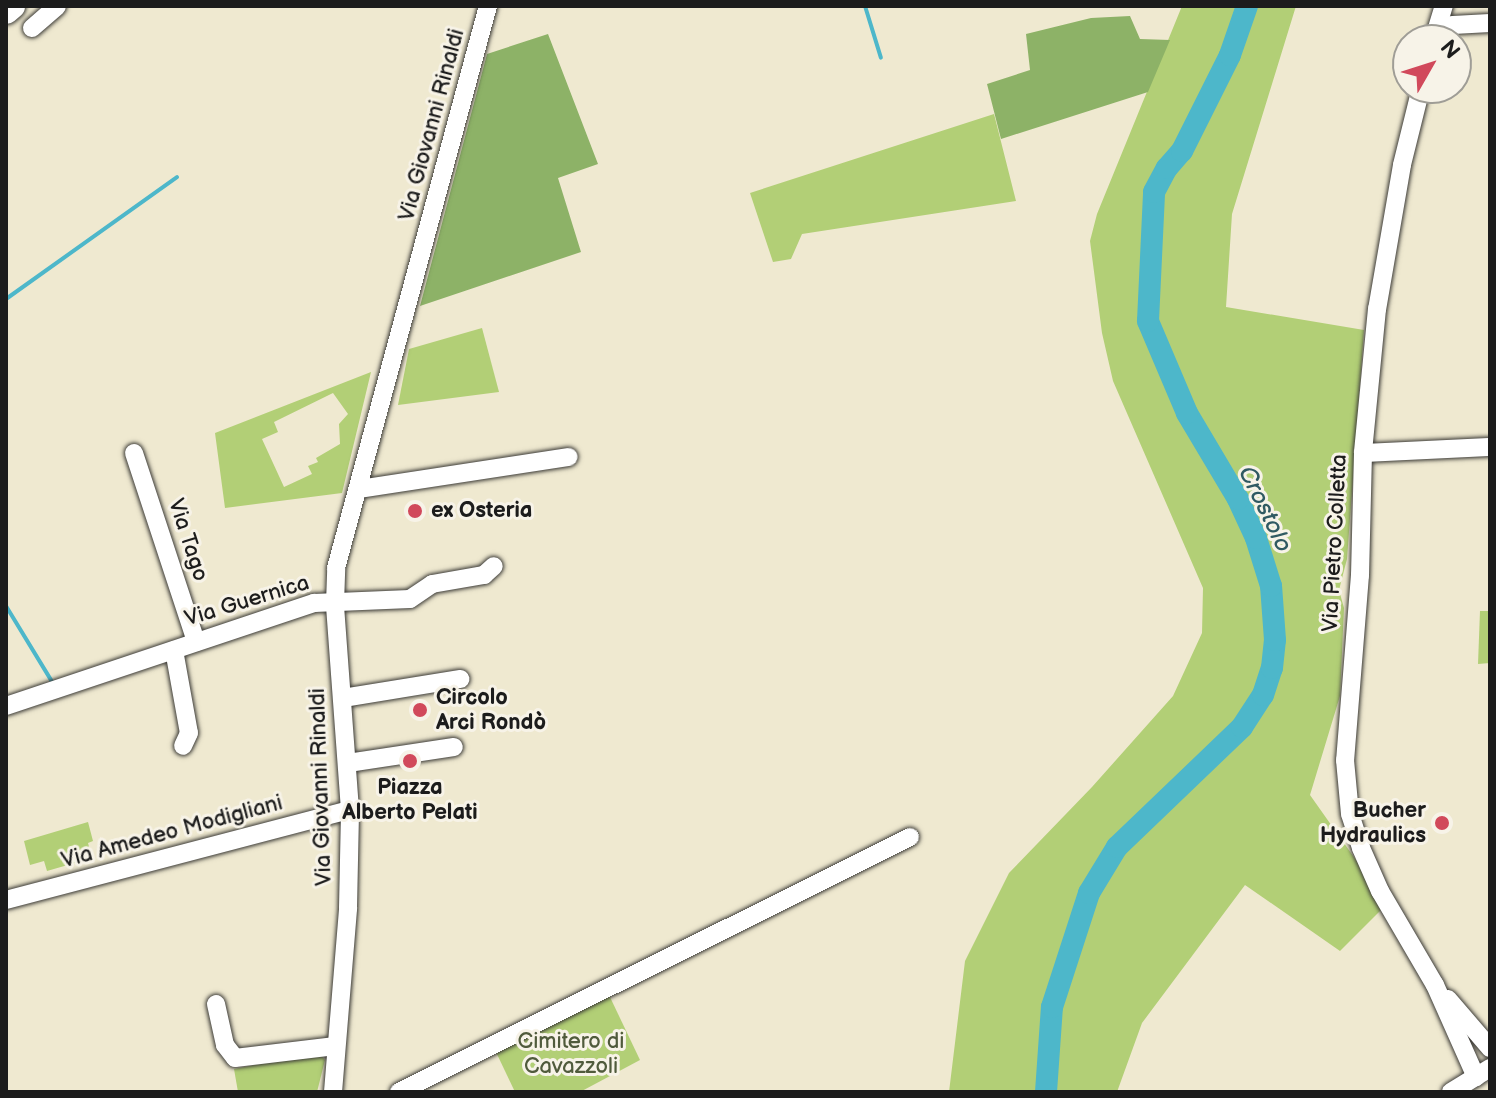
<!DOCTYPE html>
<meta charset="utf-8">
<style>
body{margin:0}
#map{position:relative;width:1496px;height:1098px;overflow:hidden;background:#efe9d0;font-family:"Balsamiq Sans",sans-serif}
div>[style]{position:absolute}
.green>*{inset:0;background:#b2cf76}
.forest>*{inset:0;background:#8db267}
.stream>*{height:4px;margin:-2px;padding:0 2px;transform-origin:2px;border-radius:2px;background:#4db7ca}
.river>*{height:22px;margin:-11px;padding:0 11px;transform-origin:11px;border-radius:11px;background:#4db7ca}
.roads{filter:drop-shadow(0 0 2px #3c3b37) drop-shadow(0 0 2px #3c3b37)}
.minor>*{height:18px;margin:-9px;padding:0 9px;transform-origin:9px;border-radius:9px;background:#fff}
.highway>*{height:26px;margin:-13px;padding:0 13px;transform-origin:13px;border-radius:13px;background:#fff}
.dots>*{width:22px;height:22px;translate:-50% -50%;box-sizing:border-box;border:4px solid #f7f3e8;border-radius:50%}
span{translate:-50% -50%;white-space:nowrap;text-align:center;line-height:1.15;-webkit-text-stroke:6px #f7f3e8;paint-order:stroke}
.street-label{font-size:22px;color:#1c1c1c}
.poi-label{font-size:22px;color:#1c1c1c;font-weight:700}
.left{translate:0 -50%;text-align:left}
.right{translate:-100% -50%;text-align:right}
.park-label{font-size:22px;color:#505b3c}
.water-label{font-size:24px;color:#305a62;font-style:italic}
.frame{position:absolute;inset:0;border:8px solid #1c1c1c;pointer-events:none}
.north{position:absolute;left:1392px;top:24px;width:80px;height:80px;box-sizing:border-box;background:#f7f3e8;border:2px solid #9f9d96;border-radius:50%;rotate:51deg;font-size:22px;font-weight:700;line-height:32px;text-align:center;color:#1c1c1c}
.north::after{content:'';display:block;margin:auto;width:28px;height:36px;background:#d1495b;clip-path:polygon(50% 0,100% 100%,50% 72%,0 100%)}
</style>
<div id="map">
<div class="green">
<div style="clip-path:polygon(1182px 6px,1296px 6px,1232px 214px,1226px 307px,1364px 330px,1347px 559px,1339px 590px,1344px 608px,1340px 696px,1310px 795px,1387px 904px,1340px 951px,1245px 885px,1142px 1023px,1117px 1092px,949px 1092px,965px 961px,1009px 873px,1092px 787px,1173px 696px,1202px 633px,1203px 588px,1113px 381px,1102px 333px,1090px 241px,1097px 214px)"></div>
<div style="clip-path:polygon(994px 114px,1016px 201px,802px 234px,791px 259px,773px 262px,750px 193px)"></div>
<div style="clip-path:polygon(482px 328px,499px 392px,398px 405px,409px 349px)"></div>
<div style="clip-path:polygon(evenodd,371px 372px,342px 493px,225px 508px,215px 433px,371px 372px,333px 393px,348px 414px,339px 424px,340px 444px,316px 458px,318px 462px,308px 466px,312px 474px,284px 487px,262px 439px,278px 432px,274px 422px,333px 393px)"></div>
<div style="clip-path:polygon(1480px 611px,1490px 611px,1490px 663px,1478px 664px)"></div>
<div style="clip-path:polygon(88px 822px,93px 841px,88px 843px,92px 858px,47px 871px,44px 861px,30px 865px,24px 841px)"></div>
<div style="clip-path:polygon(609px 995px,640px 1060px,580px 1092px,515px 1092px,495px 1050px)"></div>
<div style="clip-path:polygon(319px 1053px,325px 1060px,317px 1092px,238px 1092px,234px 1069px)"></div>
</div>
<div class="forest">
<div style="clip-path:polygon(1130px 16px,1140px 39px,1170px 40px,1148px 92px,1001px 139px,987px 84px,1030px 70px,1026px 34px,1091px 18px)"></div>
<div style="clip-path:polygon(548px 34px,598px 164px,558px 178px,581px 252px,420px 306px,487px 54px)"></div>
</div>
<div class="stream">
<div style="left:865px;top:6px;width:54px;rotate:72.9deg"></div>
<div style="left:6px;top:299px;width:210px;rotate:-35.5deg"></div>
<div style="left:6px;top:606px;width:92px;rotate:58.7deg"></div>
</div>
<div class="river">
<div style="left:1046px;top:1092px;width:85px;rotate:-86deg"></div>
<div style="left:1052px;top:1007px;width:120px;rotate:-72deg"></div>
<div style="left:1089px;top:893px;width:54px;rotate:-58.7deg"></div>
<div style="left:1117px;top:847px;width:173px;rotate:-43.8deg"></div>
<div style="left:1242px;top:727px;width:38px;rotate:-57deg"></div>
<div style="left:1263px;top:695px;width:28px;rotate:-72deg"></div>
<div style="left:1272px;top:668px;width:28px;rotate:-84deg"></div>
<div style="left:1275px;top:640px;width:54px;rotate:-94.2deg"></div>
<div style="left:1271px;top:586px;width:50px;rotate:-107.4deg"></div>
<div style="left:1256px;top:538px;width:43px;rotate:-114.8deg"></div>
<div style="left:1238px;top:499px;width:100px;rotate:-120.7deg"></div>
<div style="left:1187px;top:413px;width:100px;rotate:-113deg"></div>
<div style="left:1148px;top:321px;width:129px;rotate:-87.3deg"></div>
<div style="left:1154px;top:192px;width:27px;rotate:-62deg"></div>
<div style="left:1167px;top:168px;width:23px;rotate:-49deg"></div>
<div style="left:1182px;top:151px;width:107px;rotate:-63.4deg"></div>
<div style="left:1230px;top:55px;width:52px;rotate:-70.9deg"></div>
</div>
<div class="roads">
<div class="minor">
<div style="left:32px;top:28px;width:33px;rotate:-41deg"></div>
<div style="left:1436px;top:33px;width:19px;rotate:-25deg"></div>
<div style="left:1453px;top:25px;width:37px;rotate:-3deg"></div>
<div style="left:1434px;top:38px;width:34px;rotate:-73deg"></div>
<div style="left:1421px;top:88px;width:79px;rotate:103.9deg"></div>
<div style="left:1402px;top:165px;width:146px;rotate:99.8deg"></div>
<div style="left:1377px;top:309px;width:145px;rotate:95.6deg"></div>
<div style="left:1363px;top:453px;width:122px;rotate:91.4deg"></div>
<div style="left:1360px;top:575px;width:186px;rotate:94.6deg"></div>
<div style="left:1345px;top:760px;width:54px;rotate:84.7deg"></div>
<div style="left:1350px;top:814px;width:36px;rotate:72deg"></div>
<div style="left:1361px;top:848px;width:47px;rotate:66.2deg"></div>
<div style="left:1380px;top:891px;width:109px;rotate:59.7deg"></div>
<div style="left:1435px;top:985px;width:101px;rotate:66deg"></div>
<div style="left:134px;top:453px;width:199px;rotate:71.8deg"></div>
<div style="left:1363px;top:453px;width:127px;rotate:-2.7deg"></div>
<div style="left:359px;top:489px;width:212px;rotate:-8.7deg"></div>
<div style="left:174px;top:650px;width:84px;rotate:79.8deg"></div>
<div style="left:189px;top:733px;width:14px;rotate:115deg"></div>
<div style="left:343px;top:698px;width:119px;rotate:-9.2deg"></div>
<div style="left:6px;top:706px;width:325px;rotate:-18.5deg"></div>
<div style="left:314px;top:603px;width:96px;rotate:-2.4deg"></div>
<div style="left:410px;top:599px;width:27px;rotate:-34deg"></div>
<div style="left:432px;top:584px;width:53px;rotate:-9.8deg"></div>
<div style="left:484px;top:575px;width:13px;rotate:-42deg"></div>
<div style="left:348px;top:763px;width:107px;rotate:-8.6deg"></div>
<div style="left:6px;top:900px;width:356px;rotate:-14.7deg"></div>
<div style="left:1448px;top:999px;width:65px;rotate:49.4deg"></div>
<div style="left:216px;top:1004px;width:42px;rotate:77.6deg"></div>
<div style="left:225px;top:1045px;width:16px;rotate:52deg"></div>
<div style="left:235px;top:1058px;width:101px;rotate:-6.8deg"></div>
<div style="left:333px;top:1092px;width:185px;rotate:-85.3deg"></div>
<div style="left:348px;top:908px;width:98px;rotate:-88.8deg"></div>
<div style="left:350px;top:810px;width:207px;rotate:-94.2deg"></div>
<div style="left:335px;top:604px;width:36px;rotate:-88deg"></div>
<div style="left:336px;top:568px;width:582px;rotate:-74.87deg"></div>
<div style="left:399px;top:1092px;width:571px;rotate:-26.52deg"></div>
<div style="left:1451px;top:1092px;width:46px;rotate:-31.6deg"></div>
</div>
<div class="highway">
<div style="left:6px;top:11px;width:8px;rotate:-40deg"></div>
</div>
</div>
<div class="dots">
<div style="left:415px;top:511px;background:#d1495b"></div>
<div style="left:420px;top:710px;background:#d1495b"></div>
<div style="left:410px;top:761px;background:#d1495b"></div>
<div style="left:1442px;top:823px;background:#d1495b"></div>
</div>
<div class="street-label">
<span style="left:432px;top:125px;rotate:-75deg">Via Giovanni Rinaldi</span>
<span style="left:188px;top:540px;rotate:72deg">Via Tago</span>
<span style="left:1335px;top:543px;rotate:-87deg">Via Pietro Colletta</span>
<span style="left:247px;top:601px;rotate:-17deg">Via Guernica</span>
<span style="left:321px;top:787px;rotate:-92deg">Via Giovanni Rinaldi</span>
<span style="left:172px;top:832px;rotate:-15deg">Via Amedeo Modigliani</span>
</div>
<div class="poi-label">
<span class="left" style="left:431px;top:511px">ex Osteria</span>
<span class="left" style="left:436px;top:710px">Circolo<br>Arci Rondò</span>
<span style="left:410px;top:800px">Piazza<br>Alberto Pelati</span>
<span class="right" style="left:1426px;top:823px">Bucher<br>Hydraulics</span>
</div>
<div class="park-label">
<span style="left:571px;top:1054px">Cimitero di<br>Cavazzoli</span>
</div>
<div class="water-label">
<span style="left:1265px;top:509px;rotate:64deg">Crostolo</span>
</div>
<div class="frame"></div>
<div class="north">N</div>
</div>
